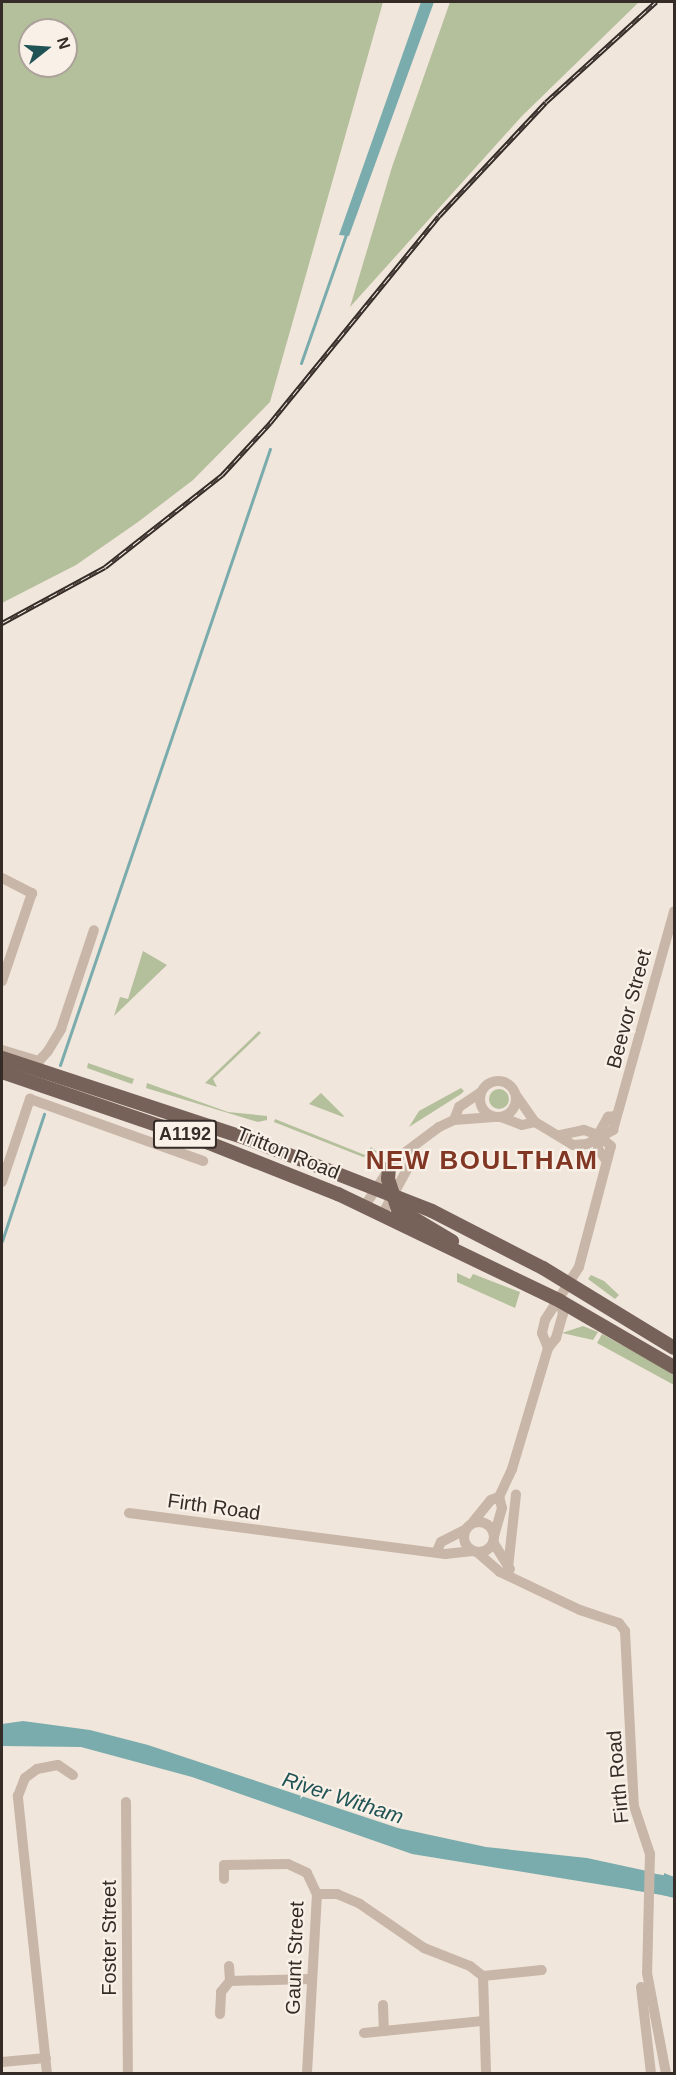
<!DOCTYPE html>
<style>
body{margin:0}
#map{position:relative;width:676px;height:2075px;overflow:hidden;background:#f1e6db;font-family:Helvetica,sans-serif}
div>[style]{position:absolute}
.green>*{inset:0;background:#b4bf9c}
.round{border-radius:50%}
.water>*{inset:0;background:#7bacad}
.stream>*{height:3px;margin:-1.5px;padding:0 1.5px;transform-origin:1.5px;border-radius:1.5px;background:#7bacad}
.river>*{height:20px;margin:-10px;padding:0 10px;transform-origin:10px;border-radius:10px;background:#7bacad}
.minor>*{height:10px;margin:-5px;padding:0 5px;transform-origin:5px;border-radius:5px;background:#c8b6a8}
.minor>.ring{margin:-5px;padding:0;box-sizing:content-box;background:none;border:10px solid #c8b6a8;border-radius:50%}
.major>*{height:14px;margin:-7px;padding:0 7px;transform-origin:7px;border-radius:7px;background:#776259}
.rail>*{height:5px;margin-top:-2.5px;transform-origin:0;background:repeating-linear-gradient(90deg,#f9f0e7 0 9px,#352c28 0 18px);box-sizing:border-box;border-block:2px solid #352c28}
span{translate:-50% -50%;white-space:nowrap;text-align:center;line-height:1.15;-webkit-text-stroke:4.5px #f9f0e7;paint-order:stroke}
.shield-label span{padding:2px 4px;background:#f9f0e7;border:2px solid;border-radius:4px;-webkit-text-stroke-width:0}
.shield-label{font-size:18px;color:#352c28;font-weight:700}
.street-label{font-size:20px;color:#352c28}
.water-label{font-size:21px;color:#1f5355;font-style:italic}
.district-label{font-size:26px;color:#813724;font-weight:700;letter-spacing:1.5px}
.frame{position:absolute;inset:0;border:3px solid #352c28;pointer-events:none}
.north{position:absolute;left:18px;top:18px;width:60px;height:60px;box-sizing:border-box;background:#f9f0e7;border:2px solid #aba29b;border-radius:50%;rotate:73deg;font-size:16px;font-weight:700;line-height:24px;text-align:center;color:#352c28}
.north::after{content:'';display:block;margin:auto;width:21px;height:27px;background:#1f5355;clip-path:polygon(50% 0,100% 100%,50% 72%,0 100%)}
</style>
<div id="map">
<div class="green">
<div style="clip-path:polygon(evenodd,2px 2px,383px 2px,270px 402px,193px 480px,138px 522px,76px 565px,2px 603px,2px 2px,30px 30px,66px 30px,66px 66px,30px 66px,30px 30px)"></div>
<div style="clip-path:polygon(450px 2px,639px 2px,522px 116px,350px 307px,392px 167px)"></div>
<div style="clip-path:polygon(143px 951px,167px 965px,114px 1016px,120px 997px,128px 999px)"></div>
<div style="clip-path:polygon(259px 1031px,261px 1033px,213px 1079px,217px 1087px,205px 1083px)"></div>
<div style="clip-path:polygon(88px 1063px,134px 1079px,132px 1084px,87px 1068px)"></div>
<div style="clip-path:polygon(147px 1083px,228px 1112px,267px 1116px,267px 1120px,258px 1122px,146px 1088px)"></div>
<div style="clip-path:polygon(461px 1088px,464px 1091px,461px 1094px,409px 1127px,419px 1111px)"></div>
<div class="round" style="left:489px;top:1089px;width:20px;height:20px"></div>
<div style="clip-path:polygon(321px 1093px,344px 1116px,343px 1117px,309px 1104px)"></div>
<div style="clip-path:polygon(275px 1119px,365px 1155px,371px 1147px,377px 1152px,363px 1157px,274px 1122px)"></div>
<div style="clip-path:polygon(457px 1273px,470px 1279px,473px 1274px,520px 1292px,515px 1308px,457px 1282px)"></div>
<div style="clip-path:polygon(591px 1275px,604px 1281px,619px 1295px,615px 1299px,588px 1279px)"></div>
<div style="clip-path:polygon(583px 1326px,598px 1332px,593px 1340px,562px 1333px)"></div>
<div style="clip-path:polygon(602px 1334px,674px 1374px,674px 1385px,597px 1343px)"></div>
</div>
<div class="water">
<div style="clip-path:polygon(421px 2px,434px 2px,349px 236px,339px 235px)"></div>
<div style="clip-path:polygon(23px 1721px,90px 1730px,148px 1745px,398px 1828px,486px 1847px,587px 1858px,647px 1871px,646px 1892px,412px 1854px,192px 1777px,81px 1747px,2px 1746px,2px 1724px)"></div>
<div style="clip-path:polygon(664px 1873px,674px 1877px,674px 1898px,663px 1895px)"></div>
</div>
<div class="stream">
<div style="left:301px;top:363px;width:139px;rotate:-70.7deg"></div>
<div style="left:60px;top:1065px;width:651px;rotate:-71.18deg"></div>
<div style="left:2px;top:1241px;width:134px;rotate:-71.7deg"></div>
</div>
<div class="river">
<div style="left:633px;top:1880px;width:42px;rotate:9.7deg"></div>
</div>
<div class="minor">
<div style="left:2px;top:878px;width:34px;rotate:27deg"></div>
<div style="left:32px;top:893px;width:93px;rotate:108.8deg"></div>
<div style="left:2px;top:1050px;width:39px;rotate:17deg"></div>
<div style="left:39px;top:1061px;width:13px;rotate:-48deg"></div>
<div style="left:48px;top:1051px;width:26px;rotate:-59deg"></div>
<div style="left:61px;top:1029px;width:104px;rotate:-71.6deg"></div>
<div class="ring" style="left:480px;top:1081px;width:26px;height:26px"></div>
<div style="left:516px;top:1095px;width:33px;rotate:55deg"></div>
<div style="left:535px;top:1122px;width:44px;rotate:31.2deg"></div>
<div style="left:573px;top:1145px;width:14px;rotate:-4deg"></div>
<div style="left:587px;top:1144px;width:30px;rotate:-28deg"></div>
<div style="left:613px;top:1130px;width:227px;rotate:-74.4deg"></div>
<div style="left:501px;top:1117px;width:22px;rotate:21deg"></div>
<div style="left:522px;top:1125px;width:13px;rotate:-13deg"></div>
<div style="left:454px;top:1120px;width:14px;rotate:-69deg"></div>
<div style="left:459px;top:1107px;width:27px;rotate:-34deg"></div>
<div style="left:606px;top:1160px;width:14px;rotate:-126deg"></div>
<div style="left:598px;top:1149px;width:14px;rotate:-90deg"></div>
<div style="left:598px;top:1135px;width:21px;rotate:-61deg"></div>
<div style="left:608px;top:1117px;width:7px;rotate:-8deg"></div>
<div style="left:2px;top:1182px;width:88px;rotate:-71.4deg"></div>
<div style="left:30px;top:1099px;width:184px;rotate:19.7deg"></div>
<div style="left:364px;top:1207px;width:56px;rotate:-56.6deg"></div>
<div style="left:395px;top:1160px;width:55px;rotate:-36.9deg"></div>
<div style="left:439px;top:1127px;width:17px;rotate:-25deg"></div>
<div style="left:454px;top:1120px;width:40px;rotate:-4.3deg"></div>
<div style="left:382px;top:1215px;width:58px;rotate:-61.2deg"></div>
<div style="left:410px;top:1164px;width:13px;rotate:-90deg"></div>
<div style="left:548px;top:1348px;width:16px;rotate:-112deg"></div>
<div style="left:542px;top:1333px;width:13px;rotate:-77deg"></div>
<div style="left:545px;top:1320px;width:63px;rotate:-57.3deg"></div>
<div style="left:579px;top:1267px;width:125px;rotate:-75.2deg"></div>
<div style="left:611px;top:1146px;width:17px;rotate:-140deg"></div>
<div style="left:598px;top:1135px;width:15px;rotate:-160deg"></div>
<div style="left:584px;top:1130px;width:25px;rotate:168deg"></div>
<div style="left:129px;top:1513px;width:319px;rotate:7.4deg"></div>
<div style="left:445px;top:1554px;width:28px;rotate:-6deg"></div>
<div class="ring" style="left:464px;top:1522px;width:20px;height:20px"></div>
<div style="left:473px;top:1522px;width:28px;rotate:-51deg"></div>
<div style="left:491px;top:1500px;width:9px;rotate:-21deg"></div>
<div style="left:499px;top:1497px;width:31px;rotate:-65deg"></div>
<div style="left:512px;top:1469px;width:126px;rotate:-73.4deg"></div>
<div style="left:548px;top:1348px;width:13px;rotate:-51deg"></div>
<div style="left:556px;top:1338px;width:25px;rotate:-74deg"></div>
<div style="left:563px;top:1314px;width:13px;rotate:-103deg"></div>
<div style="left:494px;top:1536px;width:29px;rotate:-74deg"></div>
<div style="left:502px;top:1508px;width:11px;rotate:-105deg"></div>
<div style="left:493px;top:1542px;width:32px;rotate:58deg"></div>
<div style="left:437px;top:1551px;width:10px;rotate:-66deg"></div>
<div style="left:441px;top:1542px;width:27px;rotate:-27deg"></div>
<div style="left:477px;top:1552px;width:30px;rotate:41deg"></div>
<div style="left:500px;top:1572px;width:89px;rotate:25.4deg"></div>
<div style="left:580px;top:1610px;width:41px;rotate:18.4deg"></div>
<div style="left:619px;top:1623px;width:10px;rotate:53deg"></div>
<div style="left:625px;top:1631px;width:175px;rotate:87.1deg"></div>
<div style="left:634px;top:1806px;width:51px;rotate:71.6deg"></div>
<div style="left:650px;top:1854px;width:119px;rotate:91.4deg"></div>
<div style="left:647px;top:1973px;width:103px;rotate:79.3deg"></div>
<div style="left:508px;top:1568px;width:74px;rotate:-83.8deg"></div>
<div style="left:126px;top:1802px;width:272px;rotate:89.6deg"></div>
<div style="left:224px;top:1879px;width:14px;rotate:-90deg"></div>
<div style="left:224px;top:1865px;width:64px;rotate:-0.9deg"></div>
<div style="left:288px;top:1864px;width:21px;rotate:25deg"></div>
<div style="left:307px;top:1873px;width:23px;rotate:65deg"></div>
<div style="left:317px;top:1894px;width:180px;rotate:93.2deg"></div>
<div style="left:317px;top:1894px;width:20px"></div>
<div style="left:337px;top:1894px;width:25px;rotate:23deg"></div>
<div style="left:360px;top:1904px;width:78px;rotate:34.5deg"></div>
<div style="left:424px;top:1948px;width:49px;rotate:21.4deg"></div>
<div style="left:470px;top:1966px;width:16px;rotate:38deg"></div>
<div style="left:483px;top:1976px;width:59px;rotate:-5.8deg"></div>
<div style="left:229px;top:1966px;width:15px;rotate:86deg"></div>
<div style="left:483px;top:1976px;width:98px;rotate:88.2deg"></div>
<div style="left:641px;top:1987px;width:88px;rotate:83.4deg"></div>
<div style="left:383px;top:2005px;width:26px;rotate:88deg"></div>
<div style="left:220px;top:2014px;width:22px;rotate:-87deg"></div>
<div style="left:221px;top:1992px;width:14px;rotate:-51deg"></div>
<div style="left:230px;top:1981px;width:82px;rotate:-1.4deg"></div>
<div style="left:364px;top:2033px;width:120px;rotate:-5.8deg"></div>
<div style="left:2px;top:2062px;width:44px;rotate:-5.2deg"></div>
<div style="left:47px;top:2074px;width:280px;rotate:-96deg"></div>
<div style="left:18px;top:1796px;width:19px;rotate:-69deg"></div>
<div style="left:25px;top:1778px;width:15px;rotate:-37deg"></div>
<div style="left:37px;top:1769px;width:21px;rotate:-11deg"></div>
<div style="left:58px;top:1765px;width:18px;rotate:34deg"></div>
</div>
<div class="major">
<div style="left:2px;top:1058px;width:262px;rotate:18.2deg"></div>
<div style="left:251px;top:1140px;width:194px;rotate:21.4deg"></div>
<div style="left:432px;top:1211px;width:125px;rotate:27.2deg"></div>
<div style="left:543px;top:1268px;width:153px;rotate:31.4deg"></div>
<div style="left:2px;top:1072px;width:219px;rotate:18.9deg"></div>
<div style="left:209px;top:1143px;width:139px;rotate:21.6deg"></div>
<div style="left:338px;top:1194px;width:246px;rotate:25.7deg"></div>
<div style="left:560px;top:1301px;width:132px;rotate:30.1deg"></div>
<div style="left:389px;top:1168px;width:11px;rotate:95deg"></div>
<div style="left:388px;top:1179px;width:32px;rotate:72deg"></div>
<div style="left:398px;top:1209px;width:63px;rotate:30.7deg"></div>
</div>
<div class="rail">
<div style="left:2px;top:623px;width:117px;rotate:-28.5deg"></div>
<div style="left:105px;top:567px;width:149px;rotate:-38.2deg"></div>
<div style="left:222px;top:475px;width:71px;rotate:-47.3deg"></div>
<div style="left:270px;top:423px;width:267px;rotate:-50.8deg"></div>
<div style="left:439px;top:216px;width:156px;rotate:-46.8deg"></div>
<div style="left:546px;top:102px;width:149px;rotate:-42.3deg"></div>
</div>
<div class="shield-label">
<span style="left:185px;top:1134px">A1192</span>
</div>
<div class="street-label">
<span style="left:629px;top:1009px;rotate:-75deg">Beevor Street</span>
<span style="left:288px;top:1153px;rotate:22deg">Tritton Road</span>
<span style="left:214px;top:1507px;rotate:8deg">Firth Road</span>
<span style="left:618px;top:1777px;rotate:-95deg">Firth Road</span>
<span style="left:109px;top:1938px;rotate:-90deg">Foster Street</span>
<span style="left:295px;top:1958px;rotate:-88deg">Gaunt Street</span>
</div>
<div class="water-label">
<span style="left:343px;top:1798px;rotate:18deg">River Witham</span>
</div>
<div class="district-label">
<span style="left:482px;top:1161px">NEW BOULTHAM</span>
</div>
<div class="frame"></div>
<div class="north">N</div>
</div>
